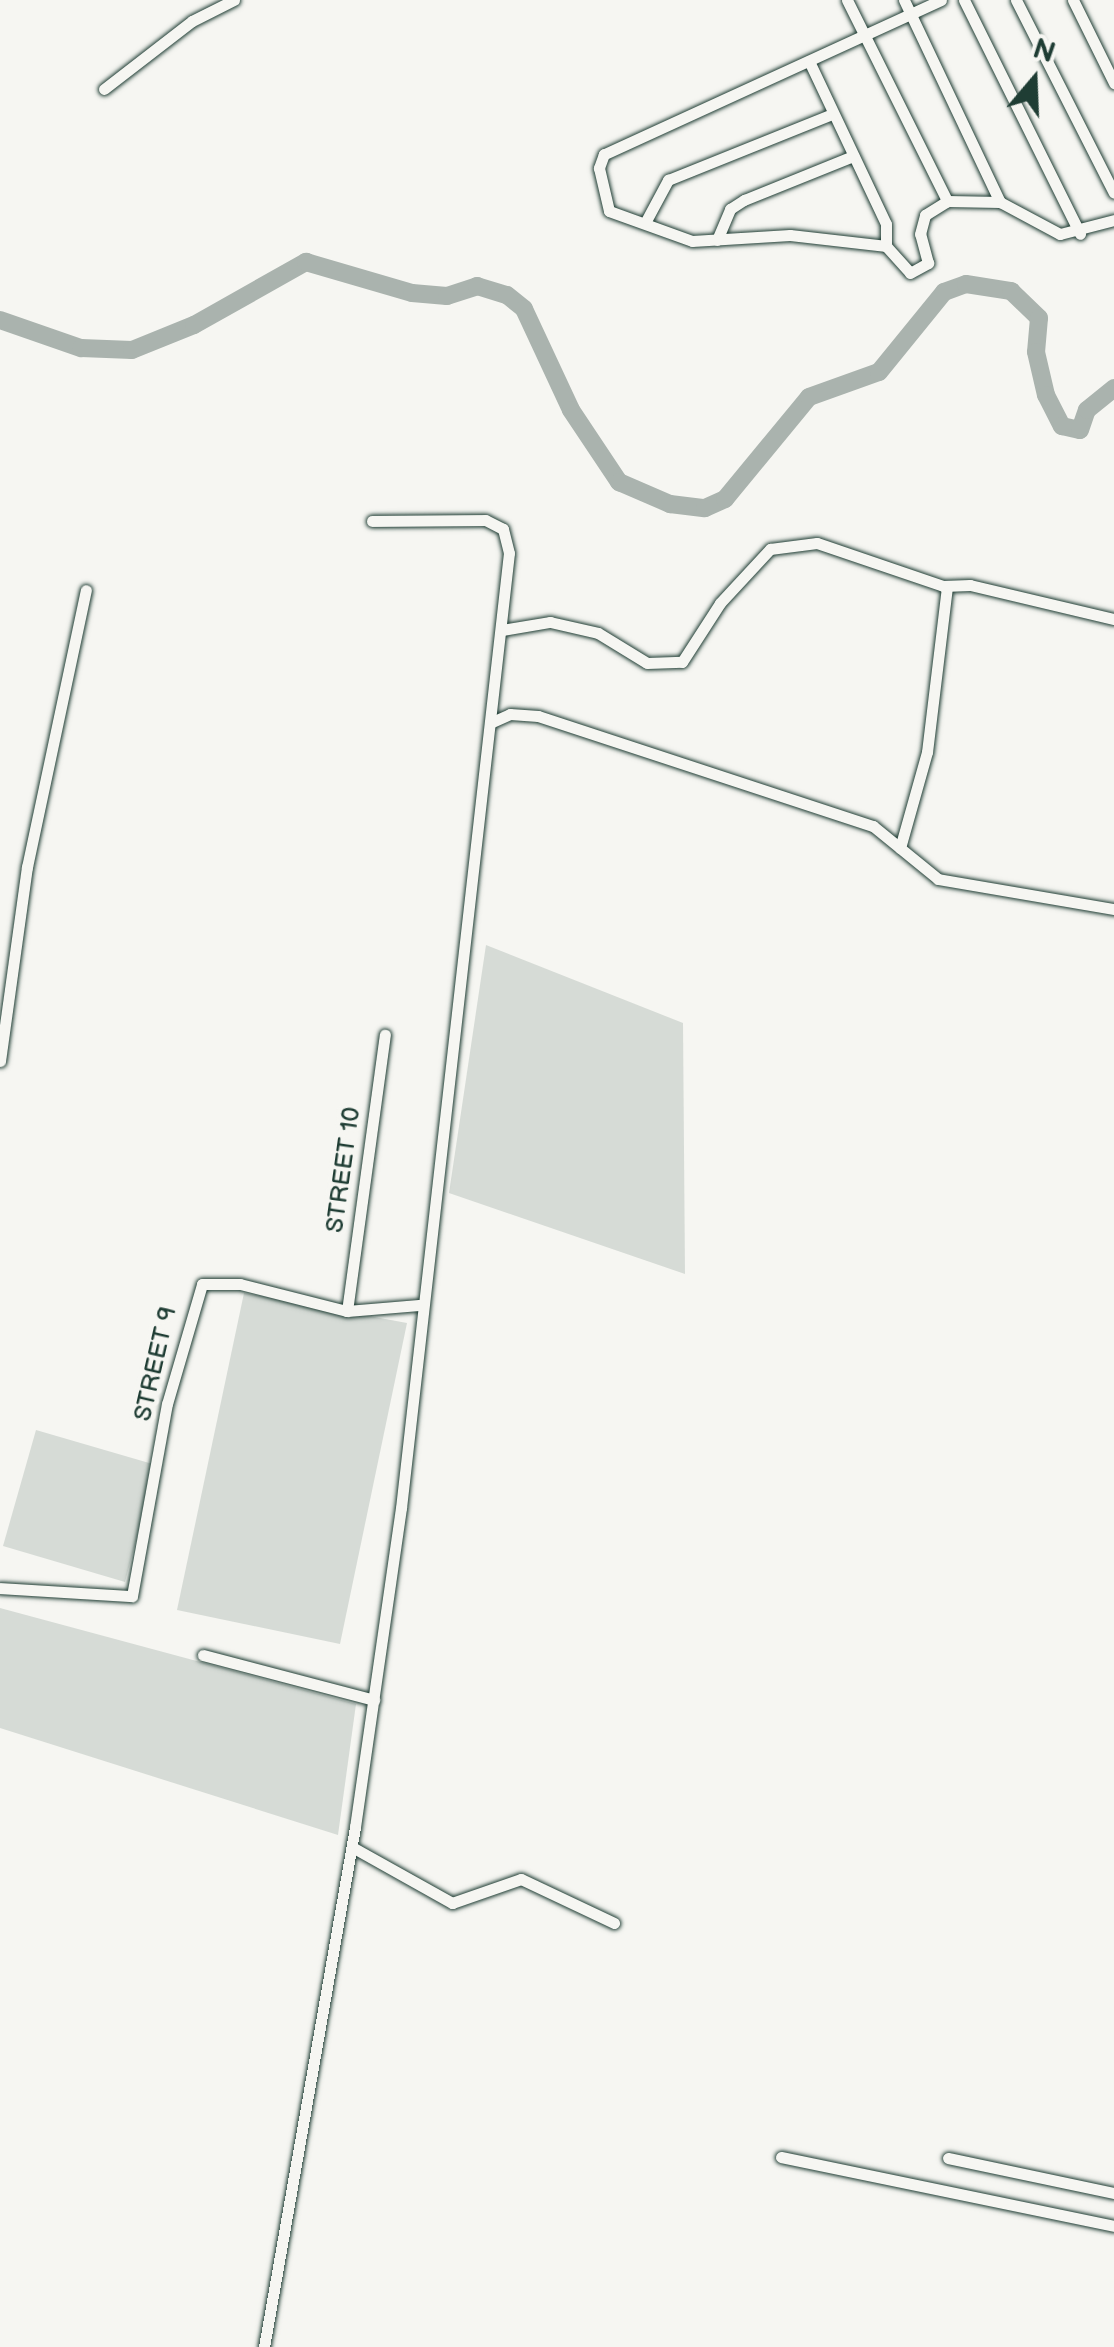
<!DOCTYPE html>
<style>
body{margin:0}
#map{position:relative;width:1114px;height:2347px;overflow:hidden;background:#f6f6f2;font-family:"Balsamiq Sans",sans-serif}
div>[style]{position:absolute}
.green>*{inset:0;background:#d6dbd6}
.river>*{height:18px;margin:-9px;padding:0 9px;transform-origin:9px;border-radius:9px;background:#aab3ae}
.roads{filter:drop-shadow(0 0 2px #1f3d34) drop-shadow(0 0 2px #1f3d34)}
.minor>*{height:11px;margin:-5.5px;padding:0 5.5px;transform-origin:5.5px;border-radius:5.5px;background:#f6f6f2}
span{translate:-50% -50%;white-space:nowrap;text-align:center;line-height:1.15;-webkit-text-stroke:9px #f6f6f2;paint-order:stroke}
.street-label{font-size:25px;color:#1f3d34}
.north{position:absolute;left:984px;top:30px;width:100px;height:100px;-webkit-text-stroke:8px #f6f6f2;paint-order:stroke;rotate:19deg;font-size:28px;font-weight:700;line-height:40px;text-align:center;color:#1f3d34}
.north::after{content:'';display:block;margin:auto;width:35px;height:45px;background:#1f3d34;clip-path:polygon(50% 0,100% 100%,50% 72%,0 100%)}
</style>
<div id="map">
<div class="green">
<div style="clip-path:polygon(486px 945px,683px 1023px,685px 1274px,449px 1193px)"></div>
<div style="clip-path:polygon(244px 1293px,407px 1323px,340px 1644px,177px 1610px)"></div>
<div style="clip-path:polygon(36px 1430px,156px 1465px,125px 1582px,3px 1546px)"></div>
<div style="clip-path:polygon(0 1608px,356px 1704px,338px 1835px,0 1728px)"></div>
</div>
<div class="river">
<div style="left:0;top:320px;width:86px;rotate:19.1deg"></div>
<div style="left:81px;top:348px;width:51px;rotate:2.2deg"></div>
<div style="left:132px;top:350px;width:67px;rotate:-22deg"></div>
<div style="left:194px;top:325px;width:129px;rotate:-29.4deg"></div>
<div style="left:306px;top:262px;width:110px;rotate:16.3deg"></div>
<div style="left:412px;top:293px;width:35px;rotate:5deg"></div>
<div style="left:447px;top:296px;width:32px;rotate:-18deg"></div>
<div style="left:477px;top:286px;width:31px;rotate:17deg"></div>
<div style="left:507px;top:295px;width:22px;rotate:39deg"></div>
<div style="left:524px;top:309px;width:111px;rotate:65deg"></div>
<div style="left:571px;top:410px;width:87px;rotate:56.3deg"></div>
<div style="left:619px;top:482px;width:56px;rotate:23.3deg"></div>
<div style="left:670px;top:504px;width:35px;rotate:7deg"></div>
<div style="left:705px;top:508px;width:22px;rotate:-24deg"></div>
<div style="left:725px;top:499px;width:132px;rotate:-50.5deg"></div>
<div style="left:809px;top:397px;width:74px;rotate:-19.7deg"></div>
<div style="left:879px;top:372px;width:103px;rotate:-50.9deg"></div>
<div style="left:944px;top:292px;width:23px;rotate:-20deg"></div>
<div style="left:966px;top:284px;width:46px;rotate:8.8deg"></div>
<div style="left:1011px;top:291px;width:39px;rotate:44deg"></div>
<div style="left:1039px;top:318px;width:34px;rotate:95deg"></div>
<div style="left:1036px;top:352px;width:44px;rotate:76.9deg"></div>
<div style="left:1046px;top:395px;width:35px;rotate:63deg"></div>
<div style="left:1062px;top:426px;width:18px;rotate:13deg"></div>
<div style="left:1080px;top:430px;width:21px;rotate:-71deg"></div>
<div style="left:1087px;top:410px;width:35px;rotate:-39deg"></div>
</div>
<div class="roads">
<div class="minor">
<div style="left:847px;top:0;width:225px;rotate:63.5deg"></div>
<div style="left:904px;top:0;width:224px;rotate:64.6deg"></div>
<div style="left:941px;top:0;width:371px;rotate:155.4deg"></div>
<div style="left:604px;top:154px;width:15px;rotate:110deg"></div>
<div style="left:599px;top:168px;width:44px;rotate:76.9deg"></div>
<div style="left:609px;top:211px;width:88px;rotate:19.9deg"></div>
<div style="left:692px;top:241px;width:98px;rotate:-3.5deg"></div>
<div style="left:790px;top:235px;width:97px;rotate:6.5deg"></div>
<div style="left:886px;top:246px;width:36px;rotate:48deg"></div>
<div style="left:910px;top:273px;width:21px;rotate:-29deg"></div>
<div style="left:928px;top:263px;width:30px;rotate:-105deg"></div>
<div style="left:920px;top:234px;width:20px;rotate:-75deg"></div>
<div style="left:925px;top:215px;width:26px;rotate:-32deg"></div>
<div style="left:947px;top:201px;width:53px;rotate:1.1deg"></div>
<div style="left:1000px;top:202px;width:68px;rotate:28.1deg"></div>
<div style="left:1060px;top:234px;width:56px;rotate:-14.5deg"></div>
<div style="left:964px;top:0;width:261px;rotate:63.6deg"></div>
<div style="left:1016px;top:0;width:216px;rotate:63.1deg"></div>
<div style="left:1073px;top:0;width:93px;rotate:63.7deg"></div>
<div style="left:809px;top:61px;width:180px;rotate:64.7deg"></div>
<div style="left:886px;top:224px;width:22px;rotate:90deg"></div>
<div style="left:104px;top:89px;width:111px;rotate:-37.7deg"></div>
<div style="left:192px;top:21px;width:47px;rotate:-26.6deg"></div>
<div style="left:646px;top:221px;width:47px;rotate:-61.8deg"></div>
<div style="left:668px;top:180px;width:177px;rotate:-21.9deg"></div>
<div style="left:717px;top:240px;width:34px;rotate:-67deg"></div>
<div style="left:730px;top:209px;width:17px;rotate:-33deg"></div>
<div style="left:744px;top:200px;width:118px;rotate:-22deg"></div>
<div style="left:502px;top:630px;width:49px;rotate:-9.5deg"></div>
<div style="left:550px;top:622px;width:49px;rotate:12.9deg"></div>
<div style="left:598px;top:633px;width:57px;rotate:31.5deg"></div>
<div style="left:647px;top:663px;width:35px;rotate:-2deg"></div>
<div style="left:682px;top:662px;width:70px;rotate:-57.2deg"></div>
<div style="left:720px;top:603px;width:74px;rotate:-47.2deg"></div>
<div style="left:770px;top:549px;width:47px;rotate:-7.3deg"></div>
<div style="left:817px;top:543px;width:133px;rotate:18.8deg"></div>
<div style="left:943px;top:586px;width:27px;rotate:-2deg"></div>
<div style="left:970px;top:585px;width:148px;rotate:13.3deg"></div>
<div style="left:490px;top:723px;width:22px;rotate:-24deg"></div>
<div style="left:510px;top:714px;width:28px;rotate:4deg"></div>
<div style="left:538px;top:716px;width:353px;rotate:18.2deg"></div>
<div style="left:873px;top:826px;width:84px;rotate:39.2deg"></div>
<div style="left:938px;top:879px;width:179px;rotate:9.7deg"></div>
<div style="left:900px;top:848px;width:100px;rotate:-74.3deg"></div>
<div style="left:927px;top:752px;width:167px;rotate:-83.1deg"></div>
<div style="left:0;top:1061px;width:196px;rotate:-82.1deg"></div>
<div style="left:27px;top:867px;width:283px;rotate:-78deg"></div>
<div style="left:347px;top:1311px;width:279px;rotate:-82.2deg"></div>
<div style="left:0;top:1588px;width:132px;rotate:3.5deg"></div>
<div style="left:132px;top:1596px;width:195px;rotate:-79.7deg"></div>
<div style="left:167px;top:1404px;width:125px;rotate:-73.7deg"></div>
<div style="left:202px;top:1284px;width:38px"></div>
<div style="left:240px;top:1284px;width:110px;rotate:14.2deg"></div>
<div style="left:347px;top:1311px;width:72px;rotate:-4.8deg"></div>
<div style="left:203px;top:1655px;width:177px;rotate:14.7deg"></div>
<div style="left:352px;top:1847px;width:115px;rotate:29.2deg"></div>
<div style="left:452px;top:1903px;width:73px;rotate:-19.2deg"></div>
<div style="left:521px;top:1879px;width:103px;rotate:25.3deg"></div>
<div style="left:781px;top:2157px;width:340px;rotate:11.7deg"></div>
<div style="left:948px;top:2158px;width:170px;rotate:11.9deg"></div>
<div style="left:264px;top:2347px;width:528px;rotate:-80.07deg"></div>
<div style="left:355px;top:1827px;width:322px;rotate:-81.8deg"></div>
<div style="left:401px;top:1508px;width:961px;rotate:-83.55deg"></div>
<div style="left:509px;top:553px;width:25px;rotate:-104deg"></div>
<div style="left:503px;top:529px;width:20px;rotate:-153deg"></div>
<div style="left:485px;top:520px;width:113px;rotate:179.5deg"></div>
</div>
</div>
<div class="street-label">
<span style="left:344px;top:1170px;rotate:-82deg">STREET 10</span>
<span style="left:156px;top:1364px;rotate:-77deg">STREET 9</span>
</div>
<div class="north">N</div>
</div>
